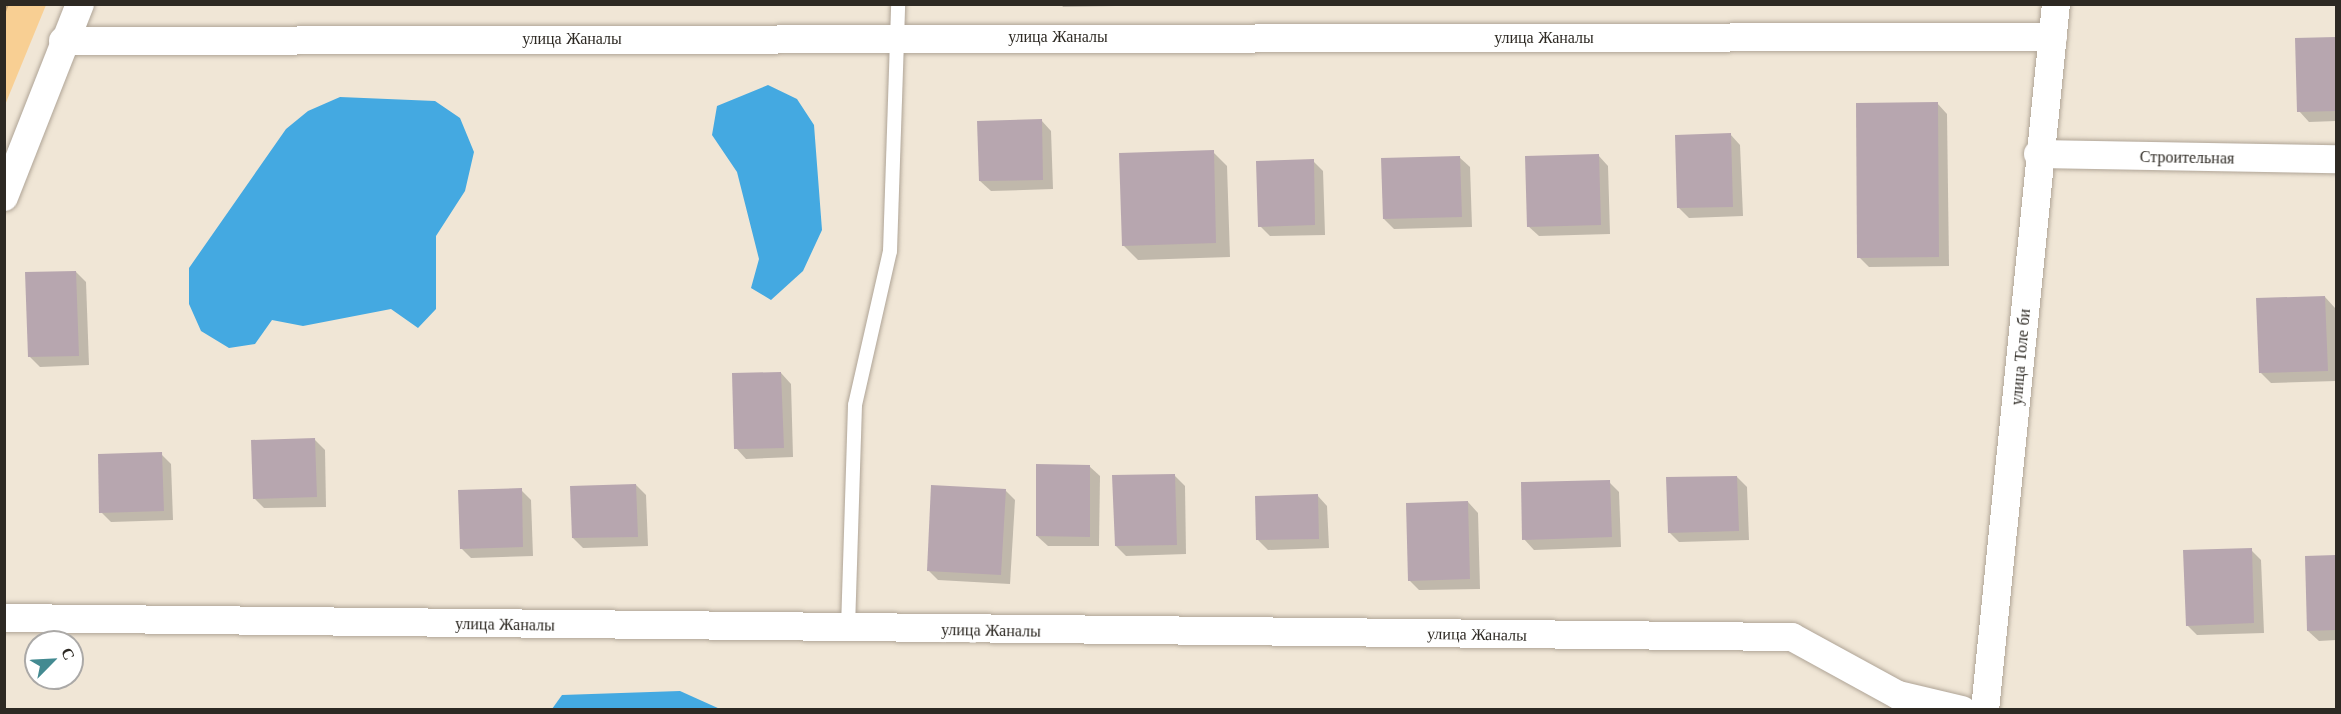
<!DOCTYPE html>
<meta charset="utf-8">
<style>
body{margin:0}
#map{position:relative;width:2341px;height:714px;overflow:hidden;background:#f0e6d6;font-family:"Libre Baskerville",serif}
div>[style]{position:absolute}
.green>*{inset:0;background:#f8cf93}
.water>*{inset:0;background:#44a9e1}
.shadow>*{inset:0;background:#0003}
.building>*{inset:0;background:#b7a6af}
.roads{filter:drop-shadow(0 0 2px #afa496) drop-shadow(0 0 2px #afa496)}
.service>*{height:14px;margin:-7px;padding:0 7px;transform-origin:7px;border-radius:7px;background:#fff}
.minor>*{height:28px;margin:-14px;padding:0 14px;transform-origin:14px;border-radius:14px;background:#fff}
span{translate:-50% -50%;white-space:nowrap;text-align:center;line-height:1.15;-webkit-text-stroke:6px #fff;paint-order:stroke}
.street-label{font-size:16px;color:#2d2923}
.frame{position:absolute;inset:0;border:6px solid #2d2923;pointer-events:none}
.north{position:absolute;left:24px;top:630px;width:60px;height:60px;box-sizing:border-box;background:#fff;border:2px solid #aba9a7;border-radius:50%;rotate:66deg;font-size:16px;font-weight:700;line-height:24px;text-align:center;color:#2d2923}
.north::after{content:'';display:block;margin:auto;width:21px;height:27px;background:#438a91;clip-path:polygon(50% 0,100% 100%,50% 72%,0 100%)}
</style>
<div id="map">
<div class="green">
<div style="clip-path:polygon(5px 4px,46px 5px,5px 105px,4px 5px)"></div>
</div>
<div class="water">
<div style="clip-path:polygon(768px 85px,797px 99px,814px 125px,822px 230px,803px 271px,771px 300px,751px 288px,759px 259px,737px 172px,712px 135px,717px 106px)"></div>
<div style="clip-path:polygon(340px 97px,435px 101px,460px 118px,474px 152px,465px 191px,436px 236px,436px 309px,418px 328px,391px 309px,303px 326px,272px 320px,255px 344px,229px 348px,201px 331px,189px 304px,189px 268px,286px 129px,308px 111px)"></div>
<div style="clip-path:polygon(680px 691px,720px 709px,552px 709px,562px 695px)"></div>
</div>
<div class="shadow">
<div style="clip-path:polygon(4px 4px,9px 4px,4px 17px)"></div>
<div style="clip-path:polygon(1061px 4px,1116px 4px,1116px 6px,1063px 7px)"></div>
<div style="clip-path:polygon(2336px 39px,2336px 121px,2309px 122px,2299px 111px,2296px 40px)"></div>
<div style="clip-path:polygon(1937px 103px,1947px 114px,1949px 266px,1869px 267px,1859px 257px)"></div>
<div style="clip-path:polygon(1041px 120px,1051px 131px,1053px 189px,991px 191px,980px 181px)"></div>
<div style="clip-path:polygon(1730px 134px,1740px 145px,1743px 216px,1689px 218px,1678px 207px)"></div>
<div style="clip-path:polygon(1213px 152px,1227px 166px,1230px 257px,1138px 260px,1123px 245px)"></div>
<div style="clip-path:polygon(1598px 155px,1608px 166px,1610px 234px,1539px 236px,1528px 226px)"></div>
<div style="clip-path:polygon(1459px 157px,1470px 167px,1472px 227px,1394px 229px,1384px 219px)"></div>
<div style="clip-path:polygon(1313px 161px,1323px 171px,1325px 235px,1270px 236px,1260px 226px)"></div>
<div style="clip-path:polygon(76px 272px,86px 282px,89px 365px,40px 367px,30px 357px)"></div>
<div style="clip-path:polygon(2325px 297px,2335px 308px,2336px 381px,2271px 383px,2261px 373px)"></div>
<div style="clip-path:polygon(781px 373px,791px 384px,793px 457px,746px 459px,736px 448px)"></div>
<div style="clip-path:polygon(315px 440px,325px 450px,326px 507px,264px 508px,254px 498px)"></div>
<div style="clip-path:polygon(161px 454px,171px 464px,173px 520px,111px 522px,101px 512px)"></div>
<div style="clip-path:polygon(1089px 466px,1100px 476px,1099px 546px,1048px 546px,1037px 536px)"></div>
<div style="clip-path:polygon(1174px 475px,1185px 486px,1186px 554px,1126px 556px,1116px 546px)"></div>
<div style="clip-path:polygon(1737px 477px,1747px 487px,1749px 540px,1679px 542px,1669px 532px)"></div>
<div style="clip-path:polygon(1609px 482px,1619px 492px,1621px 547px,1534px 550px,1524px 539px)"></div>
<div style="clip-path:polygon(636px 485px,646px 495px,648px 546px,583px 548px,573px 538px)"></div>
<div style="clip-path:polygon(521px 490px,531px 500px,533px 556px,471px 558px,461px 548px)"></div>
<div style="clip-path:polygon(1005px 490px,1015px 500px,1010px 584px,938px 580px,928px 570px)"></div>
<div style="clip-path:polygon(1317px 495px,1327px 506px,1329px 548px,1268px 550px,1258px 540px)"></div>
<div style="clip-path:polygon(1468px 502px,1478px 513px,1480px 589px,1419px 590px,1409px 580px)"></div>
<div style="clip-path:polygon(2251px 550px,2261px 560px,2264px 633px,2197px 635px,2187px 625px)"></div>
<div style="clip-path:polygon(2336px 556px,2336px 640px,2319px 641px,2308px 631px,2306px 557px)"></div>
</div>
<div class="building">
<div style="clip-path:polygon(2336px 37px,2336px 111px,2297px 112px,2295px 38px)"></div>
<div style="clip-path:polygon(1938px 102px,1939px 257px,1857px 258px,1856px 103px)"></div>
<div style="clip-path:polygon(1042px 119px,1043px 180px,979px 181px,977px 121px)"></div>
<div style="clip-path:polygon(1731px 133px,1733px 207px,1677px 208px,1675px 135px)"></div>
<div style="clip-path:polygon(1214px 150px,1216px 243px,1122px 246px,1119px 153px)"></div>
<div style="clip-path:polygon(1599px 154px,1601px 225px,1527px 227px,1525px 156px)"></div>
<div style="clip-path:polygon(1460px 156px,1462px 217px,1383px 219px,1381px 158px)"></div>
<div style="clip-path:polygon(1314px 159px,1315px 225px,1258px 227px,1256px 161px)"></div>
<div style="clip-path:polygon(76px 271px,79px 356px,28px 357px,25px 272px)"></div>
<div style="clip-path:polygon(2325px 296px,2328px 371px,2259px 373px,2256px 298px)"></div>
<div style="clip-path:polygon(781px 372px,784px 448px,734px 449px,732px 373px)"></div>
<div style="clip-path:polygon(315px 438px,317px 497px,253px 499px,251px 440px)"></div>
<div style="clip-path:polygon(162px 452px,164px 511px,99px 513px,98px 454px)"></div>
<div style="clip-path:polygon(1036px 464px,1090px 465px,1090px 537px,1036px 536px)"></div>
<div style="clip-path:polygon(1175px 474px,1177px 545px,1115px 546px,1112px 475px)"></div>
<div style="clip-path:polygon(1737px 476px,1739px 531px,1668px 533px,1666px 477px)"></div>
<div style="clip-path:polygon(1610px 480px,1612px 537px,1522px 540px,1521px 482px)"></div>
<div style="clip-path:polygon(636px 484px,638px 537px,572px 538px,570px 486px)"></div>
<div style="clip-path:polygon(931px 485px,1006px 489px,1001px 575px,927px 571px)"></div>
<div style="clip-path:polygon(522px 488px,523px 547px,460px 549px,458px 490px)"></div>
<div style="clip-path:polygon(1318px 494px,1319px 539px,1256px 540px,1255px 496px)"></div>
<div style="clip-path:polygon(1468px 501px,1470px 579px,1408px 581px,1406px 503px)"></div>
<div style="clip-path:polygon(2252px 548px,2254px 623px,2186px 626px,2183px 550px)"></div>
<div style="clip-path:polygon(2336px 555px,2336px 630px,2307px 631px,2305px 556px)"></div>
</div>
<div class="roads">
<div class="service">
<div style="left:848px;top:628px;width:223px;rotate:-88.2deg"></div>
<div style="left:855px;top:405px;width:158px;rotate:-77.2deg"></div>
<div style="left:890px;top:251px;width:247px;rotate:-88.1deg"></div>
</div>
<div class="minor">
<div style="left:63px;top:41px;width:1990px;rotate:-0.12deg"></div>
<div style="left:2038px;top:154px;width:298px;rotate:1deg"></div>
<div style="left:4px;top:197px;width:207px;rotate:-68.5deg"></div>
<div style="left:4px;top:618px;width:1788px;rotate:0.61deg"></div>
<div style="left:1792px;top:637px;width:121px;rotate:28.7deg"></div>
<div style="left:1898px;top:695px;width:66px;rotate:13.2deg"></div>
<div style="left:1985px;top:710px;width:710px;rotate:-84.26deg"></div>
</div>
</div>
<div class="street-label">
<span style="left:1058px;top:36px">улица Жаналы</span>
<span style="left:1544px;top:37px">улица Жаналы</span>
<span style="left:572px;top:38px">улица Жаналы</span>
<span style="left:2187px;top:157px;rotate:1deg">Строительная</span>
<span style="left:2020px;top:357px;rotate:-85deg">улица Толе би</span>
<span style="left:505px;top:624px;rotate:1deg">улица Жаналы</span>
<span style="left:991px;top:630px;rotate:1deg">улица Жаналы</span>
<span style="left:1477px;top:634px;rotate:1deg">улица Жаналы</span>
</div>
<div class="frame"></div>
<div class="north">С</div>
</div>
